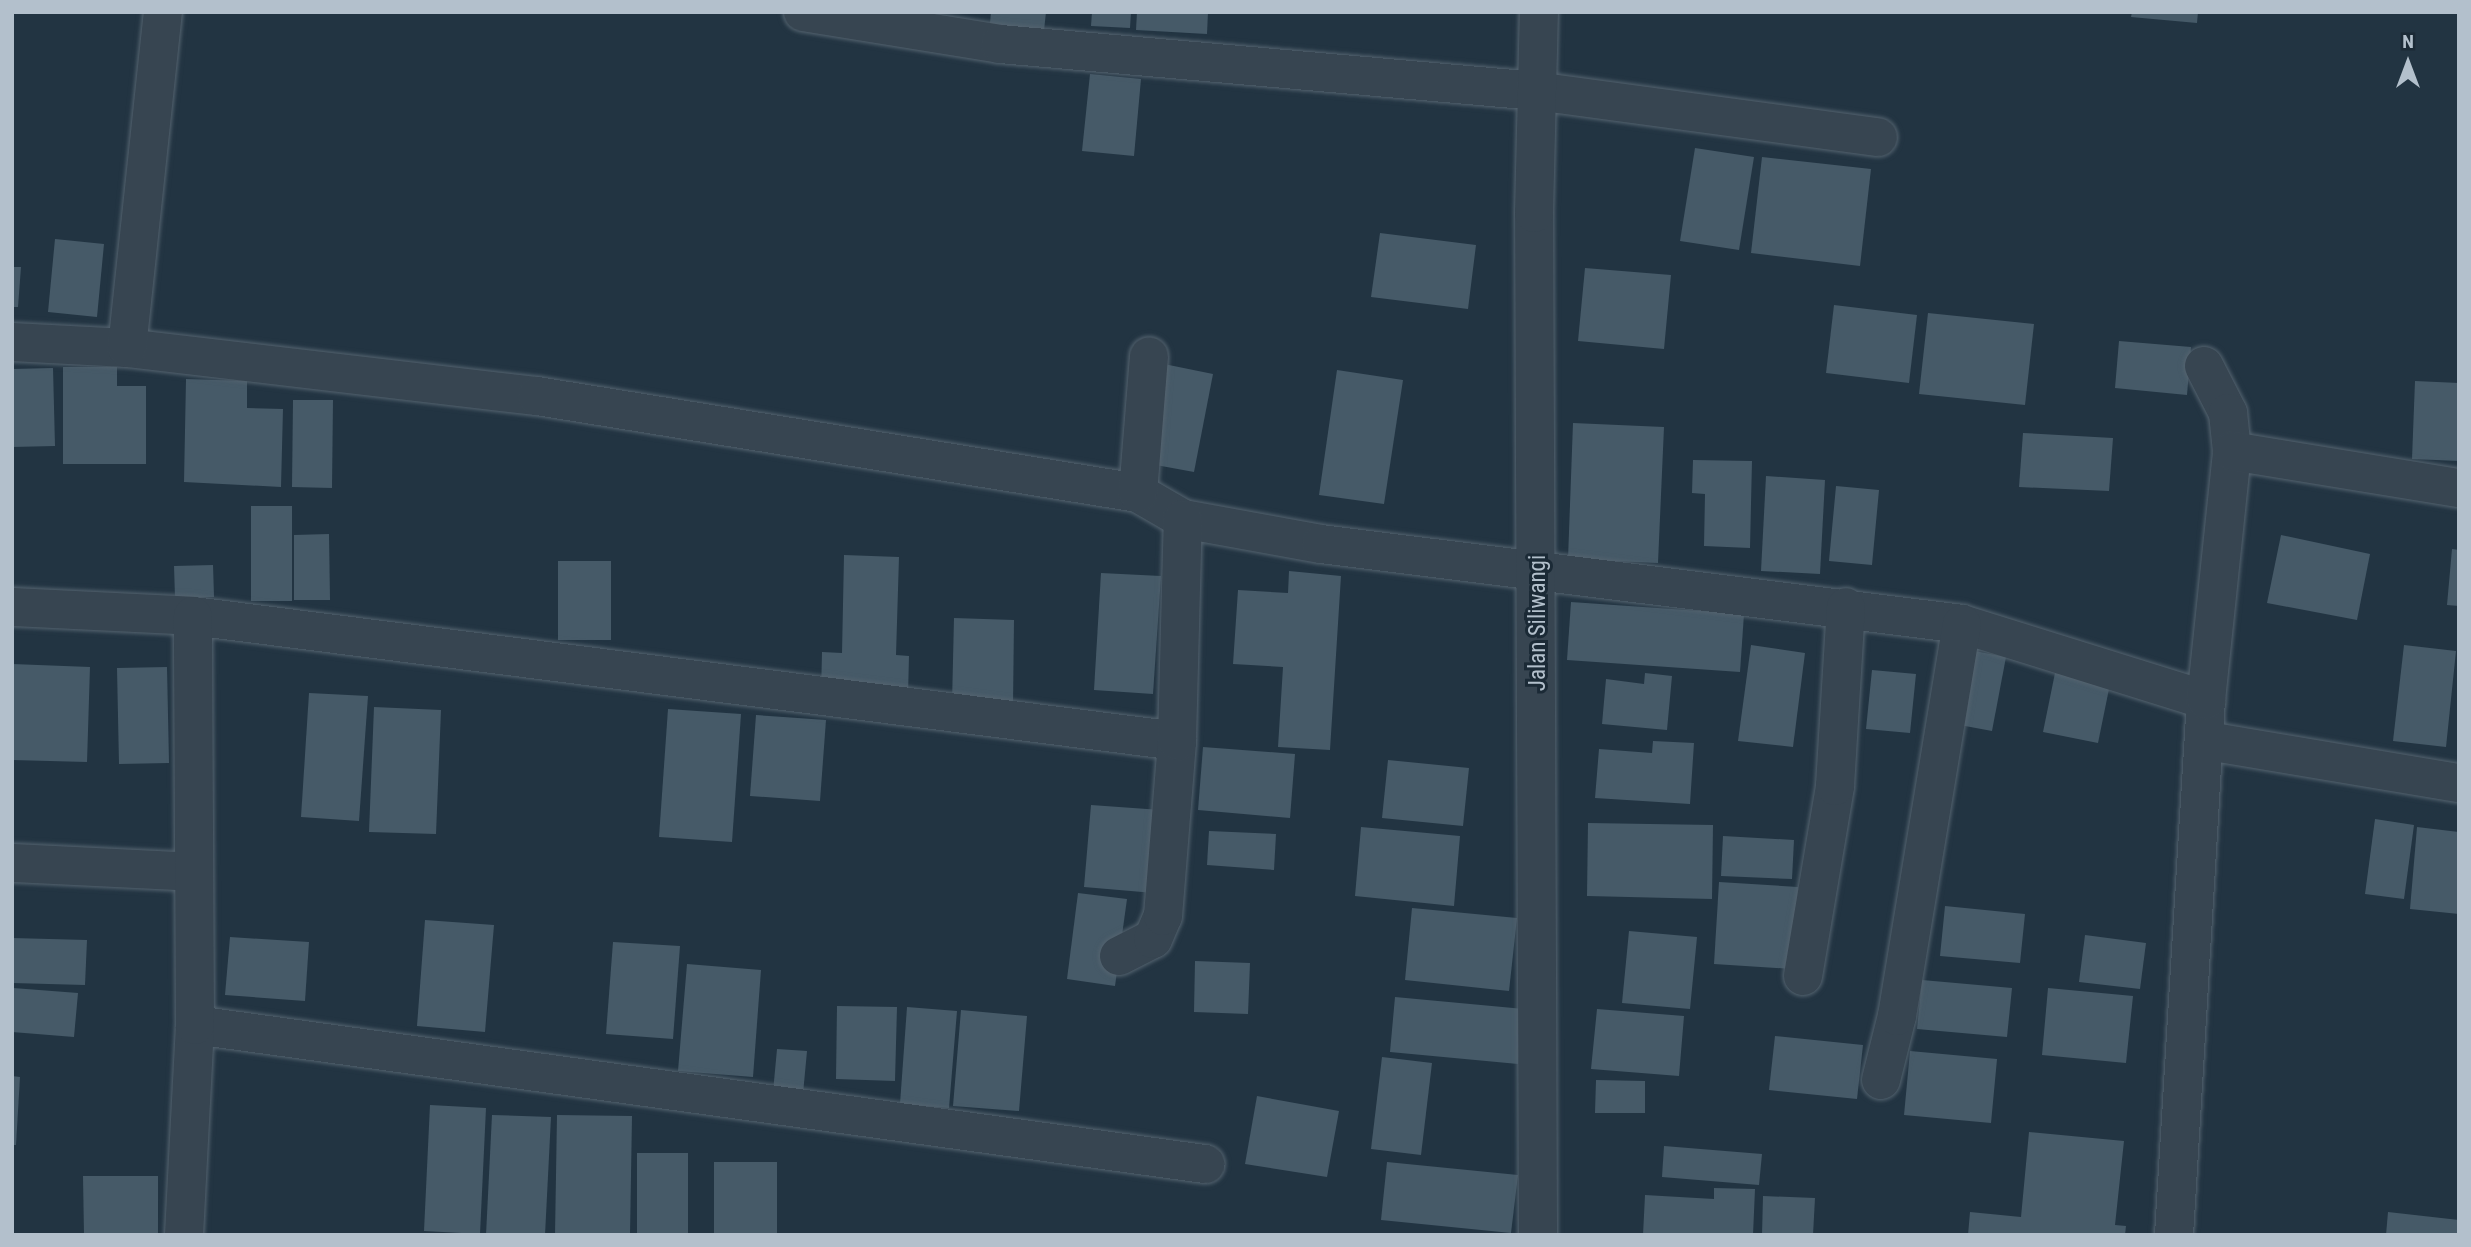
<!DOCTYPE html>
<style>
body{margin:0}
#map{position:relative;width:2471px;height:1247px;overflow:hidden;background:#223442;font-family:"Roboto Condensed",sans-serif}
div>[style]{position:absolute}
.building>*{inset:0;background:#465a68}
.roads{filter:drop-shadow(0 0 2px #54636f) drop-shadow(0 0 2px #54636f)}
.minor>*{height:38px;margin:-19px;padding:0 19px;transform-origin:19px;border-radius:19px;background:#374551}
span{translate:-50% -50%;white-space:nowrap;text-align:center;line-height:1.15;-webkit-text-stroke:6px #1b2a36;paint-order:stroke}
.street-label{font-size:23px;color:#b3c0cc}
.frame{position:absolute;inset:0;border:14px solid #b3c0cc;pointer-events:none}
.north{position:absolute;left:2373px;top:28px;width:70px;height:70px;-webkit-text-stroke:5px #1b2a36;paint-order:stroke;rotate:0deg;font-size:19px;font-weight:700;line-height:28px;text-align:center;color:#b3c0cc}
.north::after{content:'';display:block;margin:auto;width:24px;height:32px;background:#b3c0cc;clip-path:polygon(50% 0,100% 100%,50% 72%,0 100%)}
</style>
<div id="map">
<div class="building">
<div style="clip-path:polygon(991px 12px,1046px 12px,1043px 40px,989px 35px)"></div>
<div style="clip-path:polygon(1092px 12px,1131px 12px,1130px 28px,1091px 26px)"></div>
<div style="clip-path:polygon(1137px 12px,1208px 12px,1207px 34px,1136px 30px)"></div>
<div style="clip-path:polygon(2132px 12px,2198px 12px,2197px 23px,2131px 17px)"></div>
<div style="clip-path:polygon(1090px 74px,1141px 79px,1134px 156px,1082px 151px)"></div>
<div style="clip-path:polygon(1695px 148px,1754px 157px,1739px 250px,1680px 241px)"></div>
<div style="clip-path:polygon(1762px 157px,1871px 169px,1860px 266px,1751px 253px)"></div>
<div style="clip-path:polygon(1380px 233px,1476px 245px,1468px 309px,1371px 297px)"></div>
<div style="clip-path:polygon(55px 239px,104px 244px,97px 317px,48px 312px)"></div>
<div style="clip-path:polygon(12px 267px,21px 267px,18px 307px,12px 307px)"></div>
<div style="clip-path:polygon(1585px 268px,1671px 275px,1664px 349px,1578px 341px)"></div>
<div style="clip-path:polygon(1834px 305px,1917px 315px,1909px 383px,1826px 373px)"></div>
<div style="clip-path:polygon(1928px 313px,2034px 324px,2025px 405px,1919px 394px)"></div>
<div style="clip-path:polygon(2119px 341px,2191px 347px,2187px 395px,2115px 388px)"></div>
<div style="clip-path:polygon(1164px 364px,1213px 374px,1194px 472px,1145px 463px)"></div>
<div style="clip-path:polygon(63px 367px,117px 367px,117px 386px,146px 386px,146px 464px,63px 464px)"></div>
<div style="clip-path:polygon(53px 368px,55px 446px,12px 447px,12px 369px)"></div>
<div style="clip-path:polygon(1337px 370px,1403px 380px,1384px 504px,1319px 495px)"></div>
<div style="clip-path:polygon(186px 379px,247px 381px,247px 408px,283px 409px,281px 487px,184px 482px)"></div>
<div style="clip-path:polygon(2415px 381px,2459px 383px,2459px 461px,2412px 459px)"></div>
<div style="clip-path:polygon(293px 400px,333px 400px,332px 488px,292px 487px)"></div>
<div style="clip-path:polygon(1573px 423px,1664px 427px,1658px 563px,1568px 559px)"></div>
<div style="clip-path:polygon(2023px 433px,2113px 438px,2109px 491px,2019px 487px)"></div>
<div style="clip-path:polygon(1693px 460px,1752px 461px,1750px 548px,1704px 546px,1705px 494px,1692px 493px)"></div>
<div style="clip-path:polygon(1766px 476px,1825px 480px,1820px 574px,1761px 571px)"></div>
<div style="clip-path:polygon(1836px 486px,1879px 490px,1872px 565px,1829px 561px)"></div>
<div style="clip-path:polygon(251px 506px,292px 506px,292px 601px,251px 601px)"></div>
<div style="clip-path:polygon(329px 534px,330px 600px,294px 600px,294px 535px)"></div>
<div style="clip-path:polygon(2281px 535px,2370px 554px,2357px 620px,2267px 603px)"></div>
<div style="clip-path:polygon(2452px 549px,2459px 550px,2459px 606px,2447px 605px)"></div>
<div style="clip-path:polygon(844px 555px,899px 557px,896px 655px,909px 656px,908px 696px,821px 694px,822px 652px,842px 653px)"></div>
<div style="clip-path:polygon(558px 561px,611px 561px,611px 640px,558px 640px)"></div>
<div style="clip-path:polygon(213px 565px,214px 597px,175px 598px,174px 566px)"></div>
<div style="clip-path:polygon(1289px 571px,1341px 576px,1330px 750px,1278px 747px,1283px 667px,1233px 664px,1238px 590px,1288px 593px)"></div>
<div style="clip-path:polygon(1101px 573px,1161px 576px,1153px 694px,1094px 690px)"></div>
<div style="clip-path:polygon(1571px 602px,1744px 614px,1740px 672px,1567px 660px)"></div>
<div style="clip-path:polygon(954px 618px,1014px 620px,1013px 705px,952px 703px)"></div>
<div style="clip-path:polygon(1751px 645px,1805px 653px,1793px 747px,1738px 741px)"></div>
<div style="clip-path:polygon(2404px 645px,2456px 651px,2446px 747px,2393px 741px)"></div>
<div style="clip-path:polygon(1964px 649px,2006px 657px,1992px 731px,1949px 723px)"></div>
<div style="clip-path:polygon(12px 664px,90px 667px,87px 762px,12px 760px)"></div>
<div style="clip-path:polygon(167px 667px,169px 763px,119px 764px,117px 668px)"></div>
<div style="clip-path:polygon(1872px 670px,1916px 674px,1910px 733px,1866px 729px)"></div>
<div style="clip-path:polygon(1645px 673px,1672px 676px,1667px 730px,1602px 724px,1606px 679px,1644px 684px)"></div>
<div style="clip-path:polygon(2055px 673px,2110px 684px,2098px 743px,2043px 732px)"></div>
<div style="clip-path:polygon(309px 693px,368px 696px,359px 821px,301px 817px)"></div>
<div style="clip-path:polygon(374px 707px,441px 710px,436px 834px,369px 832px)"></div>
<div style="clip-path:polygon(668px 709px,741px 714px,732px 842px,659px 837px)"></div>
<div style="clip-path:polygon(756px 715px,826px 720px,820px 801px,750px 796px)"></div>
<div style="clip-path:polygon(1653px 741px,1694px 743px,1690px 804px,1595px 798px,1599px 749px,1652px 753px)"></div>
<div style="clip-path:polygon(1203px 747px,1295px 754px,1290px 818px,1198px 810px)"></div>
<div style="clip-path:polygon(1388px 760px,1469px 768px,1463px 826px,1382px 818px)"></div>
<div style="clip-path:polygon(1091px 805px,1161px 810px,1154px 893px,1084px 887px)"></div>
<div style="clip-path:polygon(2375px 819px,2414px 825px,2404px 899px,2365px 894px)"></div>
<div style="clip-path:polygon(1588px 823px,1713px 825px,1712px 899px,1587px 896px)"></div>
<div style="clip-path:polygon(1361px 827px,1460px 836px,1454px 906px,1355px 896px)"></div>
<div style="clip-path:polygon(2417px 827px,2459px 832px,2459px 914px,2410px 909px)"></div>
<div style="clip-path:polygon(1209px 831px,1276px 834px,1274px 870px,1207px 865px)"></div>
<div style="clip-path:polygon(1723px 836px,1794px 840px,1792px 879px,1721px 876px)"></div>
<div style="clip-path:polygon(1719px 882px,1798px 887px,1794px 969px,1714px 964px)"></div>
<div style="clip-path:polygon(1078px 893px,1127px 899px,1115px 986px,1067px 979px)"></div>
<div style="clip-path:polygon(1945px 906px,2025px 914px,2020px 963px,1940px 956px)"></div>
<div style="clip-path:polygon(1412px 908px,1517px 918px,1509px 991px,1405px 980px)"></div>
<div style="clip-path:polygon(425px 920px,494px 925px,485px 1032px,417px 1026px)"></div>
<div style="clip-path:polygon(1629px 931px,1697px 937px,1690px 1009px,1622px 1003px)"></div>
<div style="clip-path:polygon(2085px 935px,2146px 943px,2140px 989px,2079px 982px)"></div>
<div style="clip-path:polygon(230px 937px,309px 942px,305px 1001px,225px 995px)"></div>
<div style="clip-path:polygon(12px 938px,87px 940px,85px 985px,12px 983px)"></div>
<div style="clip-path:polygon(613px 942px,680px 946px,673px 1039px,606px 1034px)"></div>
<div style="clip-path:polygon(1195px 961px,1250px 963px,1248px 1014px,1194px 1012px)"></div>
<div style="clip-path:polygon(687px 964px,761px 970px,753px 1077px,678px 1071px)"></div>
<div style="clip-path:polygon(1922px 980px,2012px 988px,2007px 1037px,1917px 1029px)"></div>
<div style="clip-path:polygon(13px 988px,78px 993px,74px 1037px,12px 1032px)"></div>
<div style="clip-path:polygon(2048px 988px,2133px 996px,2126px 1063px,2042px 1055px)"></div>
<div style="clip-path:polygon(1395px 997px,1524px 1009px,1518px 1064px,1390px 1052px)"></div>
<div style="clip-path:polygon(837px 1006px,897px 1007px,895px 1081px,836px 1079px)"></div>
<div style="clip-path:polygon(907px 1007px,957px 1011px,949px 1108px,900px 1104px)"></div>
<div style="clip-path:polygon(1597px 1009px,1684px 1016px,1679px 1076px,1591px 1069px)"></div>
<div style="clip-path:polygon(961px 1010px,1027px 1016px,1019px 1111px,953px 1106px)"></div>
<div style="clip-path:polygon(1775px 1036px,1863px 1045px,1857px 1099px,1769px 1090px)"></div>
<div style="clip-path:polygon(777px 1049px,807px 1051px,803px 1094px,773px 1092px)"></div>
<div style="clip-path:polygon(1910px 1051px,1997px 1059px,1991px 1123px,1904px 1115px)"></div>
<div style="clip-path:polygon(1382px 1057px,1432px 1063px,1421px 1155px,1371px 1149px)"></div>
<div style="clip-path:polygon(12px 1076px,20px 1077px,16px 1145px,12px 1145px)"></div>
<div style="clip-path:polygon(1596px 1080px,1645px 1081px,1645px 1113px,1595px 1113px)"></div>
<div style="clip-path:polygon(1257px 1096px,1339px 1111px,1327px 1177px,1245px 1164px)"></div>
<div style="clip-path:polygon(430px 1105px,486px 1108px,480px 1234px,424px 1231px)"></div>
<div style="clip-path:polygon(492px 1115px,551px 1117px,545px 1235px,486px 1235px)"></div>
<div style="clip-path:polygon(557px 1115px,632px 1116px,630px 1235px,555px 1235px)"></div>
<div style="clip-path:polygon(2029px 1132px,2124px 1141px,2115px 1225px,2126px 1226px,2125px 1235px,1968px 1235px,1970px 1212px,2021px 1217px)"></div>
<div style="clip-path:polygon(1664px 1146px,1762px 1154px,1759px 1185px,1662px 1177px)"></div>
<div style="clip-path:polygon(637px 1153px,688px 1153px,688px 1235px,637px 1235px)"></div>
<div style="clip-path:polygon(714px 1162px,777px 1162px,777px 1235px,714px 1235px)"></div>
<div style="clip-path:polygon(1387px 1162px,1518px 1175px,1511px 1233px,1381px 1220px)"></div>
<div style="clip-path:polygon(83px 1176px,158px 1176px,158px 1235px,84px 1235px)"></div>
<div style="clip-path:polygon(1714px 1188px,1755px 1189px,1753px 1235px,1643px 1235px,1645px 1195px,1714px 1199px)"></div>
<div style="clip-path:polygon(1763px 1196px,1815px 1198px,1813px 1235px,1762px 1235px)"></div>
<div style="clip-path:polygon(2388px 1212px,2459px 1220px,2459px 1235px,2386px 1235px)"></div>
</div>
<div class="roads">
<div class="minor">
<div style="left:803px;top:12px;width:200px;rotate:9.2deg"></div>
<div style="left:1000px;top:44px;width:538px;rotate:5.01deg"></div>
<div style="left:1536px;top:91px;width:345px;rotate:7.7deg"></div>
<div style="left:12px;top:342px;width:115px;rotate:3deg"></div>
<div style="left:127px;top:348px;width:413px;rotate:6.7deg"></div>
<div style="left:537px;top:396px;width:609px;rotate:9.17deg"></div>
<div style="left:1138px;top:493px;width:52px;rotate:30deg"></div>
<div style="left:1183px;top:519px;width:140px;rotate:10.3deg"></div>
<div style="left:1321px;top:544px;width:646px;rotate:7.11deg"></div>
<div style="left:1962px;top:624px;width:256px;rotate:17.3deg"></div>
<div style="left:127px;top:348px;width:338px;rotate:-83.9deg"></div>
<div style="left:2204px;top:366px;width:53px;rotate:62.9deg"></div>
<div style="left:2228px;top:413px;width:38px;rotate:84deg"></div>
<div style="left:1138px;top:493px;width:137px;rotate:-85.4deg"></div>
<div style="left:12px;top:607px;width:181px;rotate:2.8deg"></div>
<div style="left:193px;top:616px;width:992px;rotate:7.24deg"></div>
<div style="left:2207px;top:741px;width:255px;rotate:9.5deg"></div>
<div style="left:12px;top:863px;width:182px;rotate:2.8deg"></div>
<div style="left:1119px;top:956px;width:38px;rotate:-27deg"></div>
<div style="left:1153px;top:939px;width:25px;rotate:-67deg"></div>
<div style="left:1163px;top:916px;width:176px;rotate:-85.4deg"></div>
<div style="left:1177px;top:741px;width:222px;rotate:-88.5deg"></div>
<div style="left:1803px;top:976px;width:193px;rotate:-80.4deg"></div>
<div style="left:1835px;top:786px;width:179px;rotate:-86.5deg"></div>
<div style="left:195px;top:1025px;width:1020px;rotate:7.84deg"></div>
<div style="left:1881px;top:1080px;width:66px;rotate:-76deg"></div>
<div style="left:1897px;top:1016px;width:397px;rotate:-80.6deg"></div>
<div style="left:184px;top:1235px;width:210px;rotate:-87deg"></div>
<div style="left:195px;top:1025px;width:409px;rotate:-90.3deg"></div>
<div style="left:1538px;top:1235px;width:1022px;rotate:-90.22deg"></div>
<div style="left:1534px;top:213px;width:201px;rotate:-88.6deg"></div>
<div style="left:2174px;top:1235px;width:536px;rotate:-86.58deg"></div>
<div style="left:2206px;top:700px;width:250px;rotate:-84deg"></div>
<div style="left:2232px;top:451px;width:230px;rotate:9.3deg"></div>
</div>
</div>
<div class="street-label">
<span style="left:1538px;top:623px;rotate:-90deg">Jalan Siliwangi</span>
</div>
<div class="frame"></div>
<div class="north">N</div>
</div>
